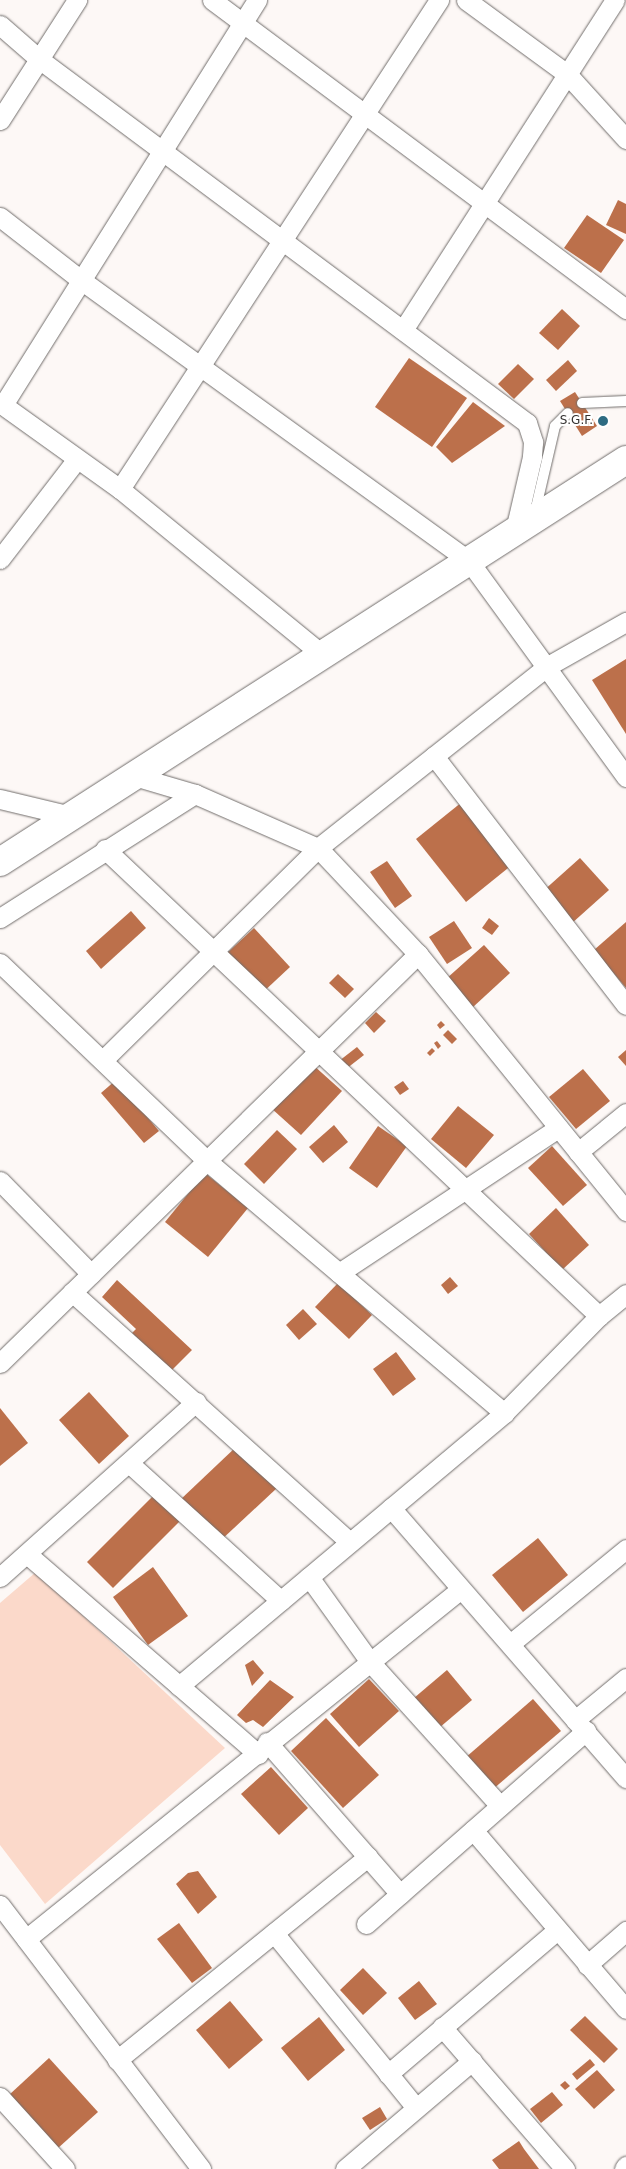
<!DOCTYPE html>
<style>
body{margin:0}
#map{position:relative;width:626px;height:2169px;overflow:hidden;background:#fdf8f6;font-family:"DejaVu Sans",sans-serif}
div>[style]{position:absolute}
.green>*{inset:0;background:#fbd9ca}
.building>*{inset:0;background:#bc704b}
.roads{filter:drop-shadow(0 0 1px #716d6b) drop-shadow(0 0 1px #716d6b)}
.service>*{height:10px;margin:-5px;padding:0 5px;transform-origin:5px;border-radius:5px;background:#fff}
.minor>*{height:19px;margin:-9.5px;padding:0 9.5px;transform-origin:9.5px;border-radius:9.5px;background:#fff}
.trunk>*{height:28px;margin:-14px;padding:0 14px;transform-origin:14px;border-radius:14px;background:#fff}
.dots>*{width:14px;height:14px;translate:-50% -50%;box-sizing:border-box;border:2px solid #fff;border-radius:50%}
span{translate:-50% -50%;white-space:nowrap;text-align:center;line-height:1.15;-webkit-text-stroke:4px #fff;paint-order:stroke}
.poi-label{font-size:12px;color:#333130}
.right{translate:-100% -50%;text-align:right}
</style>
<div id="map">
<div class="green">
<div style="clip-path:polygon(36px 1572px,225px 1748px,45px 1904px,0 1845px,0 1603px)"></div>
</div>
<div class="building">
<div style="clip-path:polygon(618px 200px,626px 204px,626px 234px,606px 225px)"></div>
<div style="clip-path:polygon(587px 215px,624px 240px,601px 273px,564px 248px)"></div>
<div style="clip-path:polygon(562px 309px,580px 326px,558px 350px,539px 333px)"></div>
<div style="clip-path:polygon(409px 358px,467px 398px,432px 447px,375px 407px)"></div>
<div style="clip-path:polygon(568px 360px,577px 371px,556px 391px,546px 380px)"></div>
<div style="clip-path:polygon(518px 364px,534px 379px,514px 399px,498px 384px)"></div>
<div style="clip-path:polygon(575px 392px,597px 426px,582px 436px,560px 401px)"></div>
<div style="clip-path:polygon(473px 402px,505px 426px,452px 463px,436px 447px)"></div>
<div style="clip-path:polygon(626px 659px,626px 734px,592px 680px)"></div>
<div style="clip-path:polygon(462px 802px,512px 865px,466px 902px,416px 839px)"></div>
<div style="clip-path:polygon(580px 858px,609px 890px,571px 924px,542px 892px)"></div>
<div style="clip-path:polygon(387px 861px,412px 896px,395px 908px,370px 872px)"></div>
<div style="clip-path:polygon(131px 911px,146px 928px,101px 969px,86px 951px)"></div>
<div style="clip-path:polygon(489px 918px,499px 926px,492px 935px,482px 928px)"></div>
<div style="clip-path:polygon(454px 921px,472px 948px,447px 964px,429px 937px)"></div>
<div style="clip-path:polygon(626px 922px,626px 988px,594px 950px)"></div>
<div style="clip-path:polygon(254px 928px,290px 967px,260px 995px,224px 956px)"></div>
<div style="clip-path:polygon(484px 945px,510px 973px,472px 1008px,446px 979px)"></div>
<div style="clip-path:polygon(338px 974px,354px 989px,345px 998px,329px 983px)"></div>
<div style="clip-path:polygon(376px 1012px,386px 1021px,374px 1033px,365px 1023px)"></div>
<div style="clip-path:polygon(441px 1021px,445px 1025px,440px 1029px,437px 1025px)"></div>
<div style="clip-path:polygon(448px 1030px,457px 1039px,452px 1044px,443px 1035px)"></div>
<div style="clip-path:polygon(437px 1041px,441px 1046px,438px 1049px,434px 1043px)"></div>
<div style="clip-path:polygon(357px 1047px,364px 1055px,346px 1069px,339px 1061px)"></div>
<div style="clip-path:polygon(432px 1048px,435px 1051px,430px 1056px,427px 1053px)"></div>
<div style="clip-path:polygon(626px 1050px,626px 1066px,618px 1057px)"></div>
<div style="clip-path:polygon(312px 1064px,342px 1091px,301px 1135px,271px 1108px)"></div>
<div style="clip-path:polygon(583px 1069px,610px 1101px,576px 1129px,549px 1097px)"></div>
<div style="clip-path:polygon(116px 1080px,159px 1131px,144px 1143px,101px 1093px)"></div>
<div style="clip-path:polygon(403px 1081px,409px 1089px,400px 1095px,394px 1087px)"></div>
<div style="clip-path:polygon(458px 1106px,494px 1135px,466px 1168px,431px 1139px)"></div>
<div style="clip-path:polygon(334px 1125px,348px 1142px,323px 1163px,309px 1147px)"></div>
<div style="clip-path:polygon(378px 1126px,407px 1146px,377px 1188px,349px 1168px)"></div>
<div style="clip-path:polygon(277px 1130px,297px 1149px,264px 1184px,244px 1164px)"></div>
<div style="clip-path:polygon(552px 1146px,587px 1185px,563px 1206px,528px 1168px)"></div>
<div style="clip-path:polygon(205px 1173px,248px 1208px,208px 1257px,165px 1222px)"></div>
<div style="clip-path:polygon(556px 1208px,589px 1245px,562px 1270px,529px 1234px)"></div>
<div style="clip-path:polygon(450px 1277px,458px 1286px,448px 1294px,441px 1285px)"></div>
<div style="clip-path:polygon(117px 1280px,192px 1350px,172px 1370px,132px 1333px,136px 1329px,102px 1297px)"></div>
<div style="clip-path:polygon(338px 1283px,372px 1315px,349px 1339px,315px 1307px)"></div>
<div style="clip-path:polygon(303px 1309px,317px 1324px,299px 1340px,286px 1325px)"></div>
<div style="clip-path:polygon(396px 1352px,416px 1379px,393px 1396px,373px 1369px)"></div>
<div style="clip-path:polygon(89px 1392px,129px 1436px,99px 1464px,59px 1420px)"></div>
<div style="clip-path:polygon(0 1408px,28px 1443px,0 1466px)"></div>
<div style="clip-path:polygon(237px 1446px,277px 1488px,219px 1542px,180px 1500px)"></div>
<div style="clip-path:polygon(154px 1495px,180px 1521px,113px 1588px,87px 1562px)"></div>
<div style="clip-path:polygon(538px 1538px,568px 1575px,523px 1612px,492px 1575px)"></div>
<div style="clip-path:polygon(153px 1567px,188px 1616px,148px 1645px,113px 1597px)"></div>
<div style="clip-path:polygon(253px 1660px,264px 1673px,252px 1686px,245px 1665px)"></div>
<div style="clip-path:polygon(447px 1670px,472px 1700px,439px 1728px,414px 1698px)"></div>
<div style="clip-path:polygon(369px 1679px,399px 1711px,359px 1747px,330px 1714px)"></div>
<div style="clip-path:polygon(270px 1680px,294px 1697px,263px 1727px,253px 1720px,246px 1723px,237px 1715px)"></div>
<div style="clip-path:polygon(533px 1699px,561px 1731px,492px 1790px,465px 1758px)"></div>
<div style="clip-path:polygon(326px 1718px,379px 1775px,343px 1808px,291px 1751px)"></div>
<div style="clip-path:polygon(271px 1767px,308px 1808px,279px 1835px,241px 1794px)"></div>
<div style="clip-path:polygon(198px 1871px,217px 1897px,198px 1914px,176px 1884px,188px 1873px)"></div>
<div style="clip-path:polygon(179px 1923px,212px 1968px,192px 1983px,157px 1939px)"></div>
<div style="clip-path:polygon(363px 1968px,387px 1993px,363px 2015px,340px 1990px)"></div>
<div style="clip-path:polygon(419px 1981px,437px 2004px,415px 2020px,398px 1998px)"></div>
<div style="clip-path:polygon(230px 2001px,263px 2040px,229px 2069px,196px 2030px)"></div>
<div style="clip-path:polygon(585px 2016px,618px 2049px,604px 2063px,570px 2030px)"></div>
<div style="clip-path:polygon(319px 2017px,345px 2050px,308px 2081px,281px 2048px)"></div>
<div style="clip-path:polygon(49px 2058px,98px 2112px,57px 2149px,9px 2095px)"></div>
<div style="clip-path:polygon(590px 2059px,595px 2065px,577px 2080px,572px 2074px)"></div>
<div style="clip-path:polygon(597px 2070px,615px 2090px,594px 2109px,575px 2089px)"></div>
<div style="clip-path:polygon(565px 2081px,570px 2086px,565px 2090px,560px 2085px)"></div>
<div style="clip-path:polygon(552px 2092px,563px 2105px,541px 2123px,530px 2109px)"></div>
<div style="clip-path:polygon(380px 2107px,387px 2119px,370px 2130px,362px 2118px)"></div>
<div style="clip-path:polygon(519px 2141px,524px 2149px,539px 2169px,499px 2169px,492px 2160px)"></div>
</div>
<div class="roads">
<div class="service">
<div style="left:582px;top:403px;width:44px;rotate:-2.6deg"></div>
<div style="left:535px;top:512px;width:88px;rotate:-76.9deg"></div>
<div style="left:555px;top:426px;width:18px;rotate:-45deg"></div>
</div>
<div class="minor">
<div style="left:212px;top:0;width:517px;rotate:36.74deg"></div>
<div style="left:466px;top:0;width:125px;rotate:36.2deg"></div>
<div style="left:567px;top:74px;width:88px;rotate:47.8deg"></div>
<div style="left:0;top:25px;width:52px;rotate:41.1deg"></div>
<div style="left:39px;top:59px;width:609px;rotate:36.72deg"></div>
<div style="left:527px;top:423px;width:20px;rotate:72deg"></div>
<div style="left:533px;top:442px;width:15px;rotate:94deg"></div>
<div style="left:532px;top:457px;width:75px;rotate:103.1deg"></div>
<div style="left:0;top:120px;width:143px;rotate:-57.3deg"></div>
<div style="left:0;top:217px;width:103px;rotate:37.9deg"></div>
<div style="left:81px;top:280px;width:479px;rotate:35.9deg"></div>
<div style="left:469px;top:561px;width:267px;rotate:54deg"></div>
<div style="left:403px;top:330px;width:392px;rotate:-57.3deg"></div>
<div style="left:0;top:403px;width:148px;rotate:35.6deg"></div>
<div style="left:120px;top:489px;width:262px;rotate:39.3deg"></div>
<div style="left:3px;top:405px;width:478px;rotate:-57.9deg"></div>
<div style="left:120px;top:489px;width:584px;rotate:-56.88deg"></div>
<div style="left:0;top:559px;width:126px;rotate:-52.4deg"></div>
<div style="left:434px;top:756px;width:314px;rotate:52.4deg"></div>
<div style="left:134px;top:776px;width:64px;rotate:16.4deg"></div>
<div style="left:195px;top:794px;width:134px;rotate:23.7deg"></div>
<div style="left:318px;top:848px;width:146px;rotate:46.7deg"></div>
<div style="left:418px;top:954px;width:331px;rotate:51deg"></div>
<div style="left:0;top:799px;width:73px;rotate:13.5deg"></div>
<div style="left:105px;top:849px;width:680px;rotate:43.39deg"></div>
<div style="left:0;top:918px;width:231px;rotate:-32.5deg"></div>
<div style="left:0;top:963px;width:286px;rotate:43.7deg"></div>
<div style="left:207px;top:1161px;width:390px;rotate:40.3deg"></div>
<div style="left:103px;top:1060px;width:302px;rotate:-44.6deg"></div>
<div style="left:318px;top:848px;width:291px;rotate:-38.4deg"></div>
<div style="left:546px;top:667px;width:92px;rotate:-29.4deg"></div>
<div style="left:578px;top:1152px;width:62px;rotate:-39.1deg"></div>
<div style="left:0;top:1181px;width:130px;rotate:45.6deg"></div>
<div style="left:339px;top:1273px;width:263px;rotate:-33.5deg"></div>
<div style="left:72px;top:1292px;width:374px;rotate:42deg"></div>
<div style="left:0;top:1363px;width:585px;rotate:-44.38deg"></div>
<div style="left:129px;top:1463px;width:205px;rotate:42.2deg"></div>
<div style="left:391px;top:1508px;width:358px;rotate:49deg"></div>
<div style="left:27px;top:1554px;width:306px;rotate:40.9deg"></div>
<div style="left:0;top:1577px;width:263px;rotate:-41.8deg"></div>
<div style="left:309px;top:1577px;width:105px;rotate:54.3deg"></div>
<div style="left:370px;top:1662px;width:194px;rotate:47.9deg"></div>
<div style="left:510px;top:1644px;width:150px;rotate:-39.3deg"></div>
<div style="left:179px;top:1686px;width:424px;rotate:-40deg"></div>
<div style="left:504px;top:1413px;width:136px;rotate:-45.6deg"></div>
<div style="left:599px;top:1316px;width:35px;rotate:-39deg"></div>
<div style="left:575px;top:1720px;width:66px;rotate:-39.5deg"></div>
<div style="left:267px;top:1742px;width:202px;rotate:48.8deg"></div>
<div style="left:473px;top:1830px;width:235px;rotate:49.5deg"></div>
<div style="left:0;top:1905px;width:332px;rotate:52.7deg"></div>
<div style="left:366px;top:1924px;width:293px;rotate:-41.3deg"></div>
<div style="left:274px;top:1933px;width:225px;rotate:50.9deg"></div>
<div style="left:26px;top:1939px;width:558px;rotate:-38.82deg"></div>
<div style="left:587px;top:1965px;width:52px;rotate:-41.1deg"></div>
<div style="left:442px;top:2027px;width:188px;rotate:49.1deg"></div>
<div style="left:117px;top:2060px;width:323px;rotate:-39deg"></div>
<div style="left:388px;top:2074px;width:221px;rotate:-40.4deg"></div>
<div style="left:0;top:2097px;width:97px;rotate:47.9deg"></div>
<div style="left:345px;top:2169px;width:167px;rotate:-40.4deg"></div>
<div style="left:624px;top:2169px;width:4px;rotate:-56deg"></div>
</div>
<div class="trunk">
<div style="left:0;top:862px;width:744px;rotate:-32.71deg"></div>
</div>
</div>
<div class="dots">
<div style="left:603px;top:421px;background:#2e6b82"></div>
</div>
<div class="poi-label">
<span class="right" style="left:593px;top:421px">S.G.F.</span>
</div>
</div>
